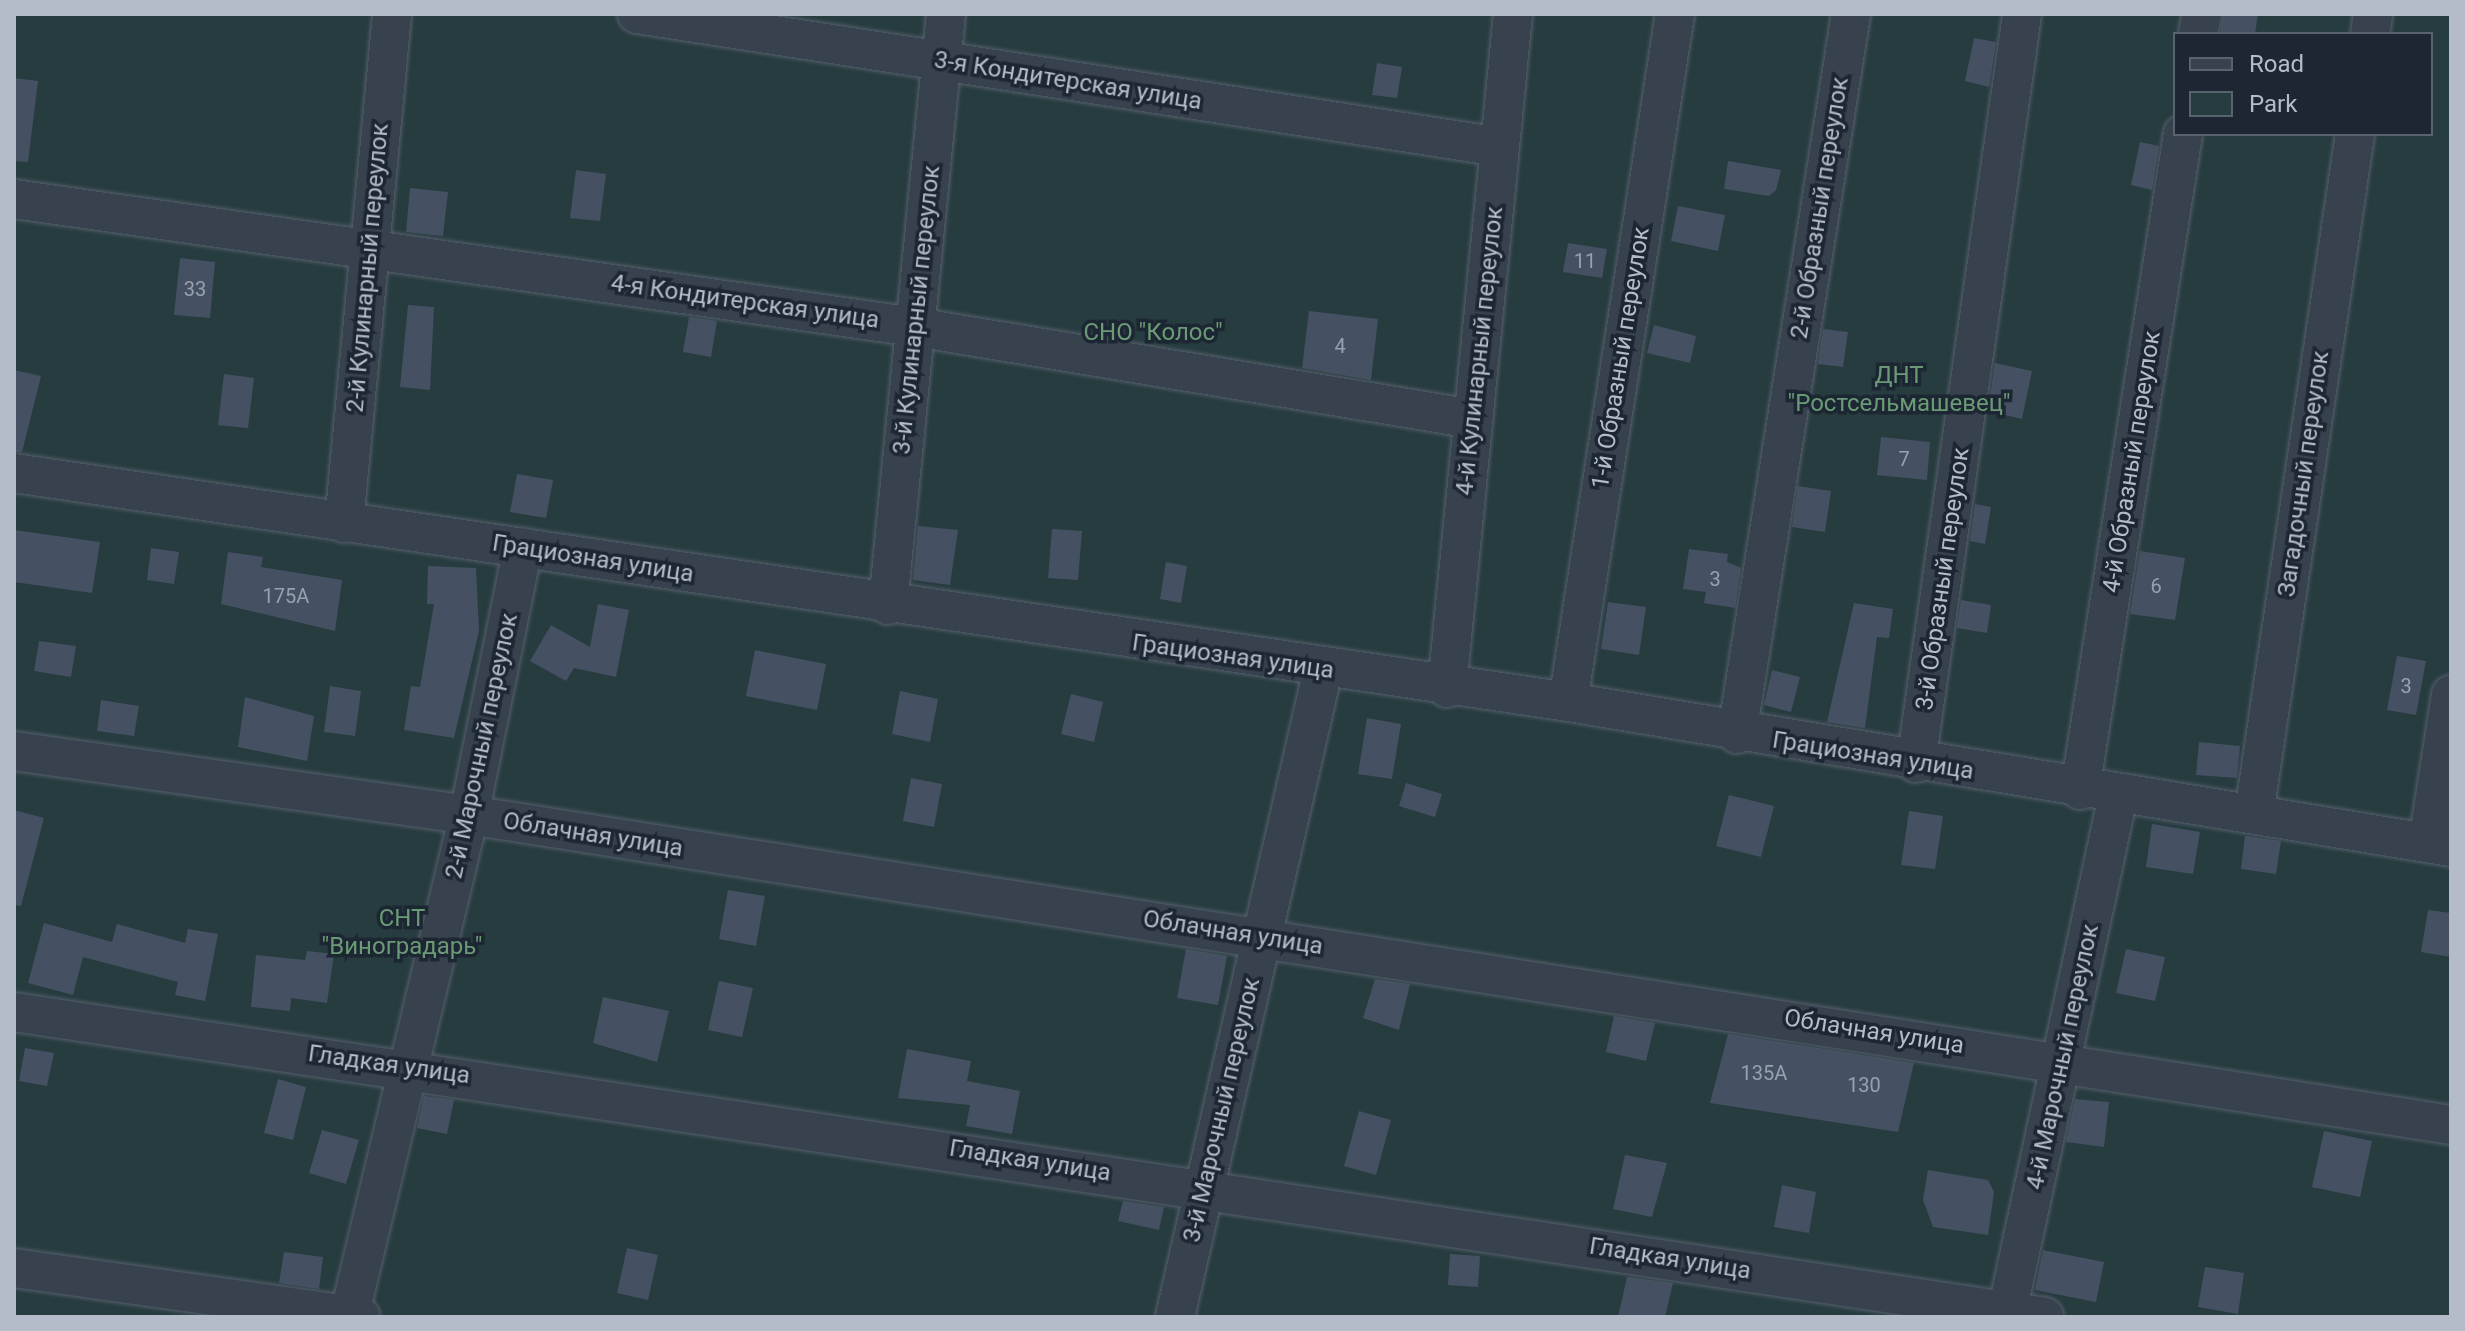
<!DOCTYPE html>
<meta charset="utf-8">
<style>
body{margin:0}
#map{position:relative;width:2465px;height:1331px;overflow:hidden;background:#242f3e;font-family:Roboto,sans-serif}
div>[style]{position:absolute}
.green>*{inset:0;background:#263c3f}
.building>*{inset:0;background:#455162}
.roads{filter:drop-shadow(0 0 2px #565f6c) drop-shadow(0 0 2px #565f6c)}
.minor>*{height:38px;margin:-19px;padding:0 19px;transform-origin:19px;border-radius:19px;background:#38414e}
span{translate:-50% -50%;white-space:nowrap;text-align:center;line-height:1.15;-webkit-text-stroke:7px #1d2633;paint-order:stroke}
.number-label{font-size:20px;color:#98a1af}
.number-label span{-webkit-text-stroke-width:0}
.street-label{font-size:24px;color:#b4bcc9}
.park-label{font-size:24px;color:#6b9a76}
.frame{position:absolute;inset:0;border:16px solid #b4bcc9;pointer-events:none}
.legend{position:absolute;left:2173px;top:32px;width:260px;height:104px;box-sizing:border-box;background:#1d2633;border:2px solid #59626f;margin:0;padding:10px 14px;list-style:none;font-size:24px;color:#b4bcc9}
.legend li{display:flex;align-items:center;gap:16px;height:40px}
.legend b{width:40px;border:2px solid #59626f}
</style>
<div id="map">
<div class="green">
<div style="clip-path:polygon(evenodd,14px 14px,2451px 14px,2451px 1317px,14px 1317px,14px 14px,2175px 34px,2431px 34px,2431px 134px,2175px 134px,2175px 34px)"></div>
</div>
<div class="building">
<div style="clip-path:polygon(2223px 14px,2258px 14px,2255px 34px,2220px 34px)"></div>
<div style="clip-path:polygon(1974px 38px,1996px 42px,1989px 87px,1965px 81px)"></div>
<div style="clip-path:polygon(1377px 63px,1402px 67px,1397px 98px,1372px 95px)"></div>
<div style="clip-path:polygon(14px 78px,38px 81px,28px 162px,14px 161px)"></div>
<div style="clip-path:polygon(2140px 142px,2159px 146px,2152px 190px,2131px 185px)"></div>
<div style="clip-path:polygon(1728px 161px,1781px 170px,1776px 190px,1769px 196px,1724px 189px)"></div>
<div style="clip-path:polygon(576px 170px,606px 174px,600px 221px,570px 218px)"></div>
<div style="clip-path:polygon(410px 188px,448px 192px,443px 236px,406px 232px)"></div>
<div style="clip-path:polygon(1678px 206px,1725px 215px,1718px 251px,1671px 241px)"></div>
<div style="clip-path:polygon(1568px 243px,1607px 249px,1602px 278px,1563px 272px)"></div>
<div style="clip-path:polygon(180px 258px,215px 262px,210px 318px,174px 315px)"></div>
<div style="clip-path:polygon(408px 305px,434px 307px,430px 390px,400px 387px)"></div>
<div style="clip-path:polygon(1309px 311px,1378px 319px,1371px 380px,1302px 368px)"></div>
<div style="clip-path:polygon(689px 317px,717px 321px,711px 357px,683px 352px)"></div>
<div style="clip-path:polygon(1654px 325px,1696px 336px,1690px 363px,1647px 353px)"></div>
<div style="clip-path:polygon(1823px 329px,1848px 332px,1843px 367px,1818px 364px)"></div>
<div style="clip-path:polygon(1995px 363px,2032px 371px,2022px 419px,1988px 411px)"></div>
<div style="clip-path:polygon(14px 370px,41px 376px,22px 452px,14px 452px)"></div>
<div style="clip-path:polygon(224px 374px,254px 378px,248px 428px,218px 425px)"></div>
<div style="clip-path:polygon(1881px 437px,1930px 442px,1927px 480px,1877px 475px)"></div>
<div style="clip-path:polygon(517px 474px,553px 480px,546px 518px,510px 512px)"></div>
<div style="clip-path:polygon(1798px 486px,1831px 491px,1825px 532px,1792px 527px)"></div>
<div style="clip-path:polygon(1975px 504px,1991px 507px,1985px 544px,1970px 541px)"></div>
<div style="clip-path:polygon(918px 526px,958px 530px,950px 585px,913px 580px)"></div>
<div style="clip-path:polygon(1052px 529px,1082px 531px,1078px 580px,1048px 578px)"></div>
<div style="clip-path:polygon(14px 530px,100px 542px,92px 593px,14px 582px)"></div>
<div style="clip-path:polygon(151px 548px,179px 552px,174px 584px,147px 580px)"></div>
<div style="clip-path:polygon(1689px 549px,1728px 554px,1727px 562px,1741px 568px,1735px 608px,1704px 603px,1706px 592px,1683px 589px)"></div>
<div style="clip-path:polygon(2140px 551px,2185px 558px,2175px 620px,2130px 614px)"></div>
<div style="clip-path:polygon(228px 552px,263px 557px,261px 567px,342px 580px,335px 631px,221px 604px)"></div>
<div style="clip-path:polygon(1166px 562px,1187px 566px,1181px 603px,1160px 599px)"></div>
<div style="clip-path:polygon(428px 566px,476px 568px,479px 631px,454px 738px,404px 730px,411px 686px,420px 687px,434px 604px,427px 604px)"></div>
<div style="clip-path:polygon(1961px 600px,1991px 605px,1987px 633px,1957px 628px)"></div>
<div style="clip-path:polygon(1608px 602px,1646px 607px,1639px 655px,1601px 649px)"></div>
<div style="clip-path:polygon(1854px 603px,1893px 609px,1889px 638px,1877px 637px,1865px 728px,1827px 722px)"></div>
<div style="clip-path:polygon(598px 604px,629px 610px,616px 677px,574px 668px,566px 681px,530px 661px,551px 625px,590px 647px)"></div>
<div style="clip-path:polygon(39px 641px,76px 646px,71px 677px,34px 671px)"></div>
<div style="clip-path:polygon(755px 650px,826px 664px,817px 710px,746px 696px)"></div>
<div style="clip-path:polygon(2397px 656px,2426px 661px,2416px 715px,2387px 710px)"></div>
<div style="clip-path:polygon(1772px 670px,1800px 677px,1791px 712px,1764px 705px)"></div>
<div style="clip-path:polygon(330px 686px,361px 691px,355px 736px,324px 732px)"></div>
<div style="clip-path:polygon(900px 691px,938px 699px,930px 742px,892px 734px)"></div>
<div style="clip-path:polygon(1071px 694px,1103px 702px,1094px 742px,1061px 734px)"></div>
<div style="clip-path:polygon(245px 697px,314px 716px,307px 761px,238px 747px)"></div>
<div style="clip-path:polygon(101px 700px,139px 706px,134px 736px,97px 731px)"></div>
<div style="clip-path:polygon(1367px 718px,1401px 724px,1392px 779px,1358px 774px)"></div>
<div style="clip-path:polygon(2199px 742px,2240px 746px,2237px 778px,2196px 775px)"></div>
<div style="clip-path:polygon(911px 778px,942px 784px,934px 827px,903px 821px)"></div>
<div style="clip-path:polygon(1406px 783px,1442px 794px,1435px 817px,1399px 806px)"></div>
<div style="clip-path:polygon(1729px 795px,1774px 806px,1761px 857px,1716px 846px)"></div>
<div style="clip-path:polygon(14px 810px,44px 818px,21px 906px,14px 905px)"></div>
<div style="clip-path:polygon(1909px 811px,1943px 816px,1935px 869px,1901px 865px)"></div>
<div style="clip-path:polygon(2152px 824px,2200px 832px,2193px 874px,2146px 867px)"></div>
<div style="clip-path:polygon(2245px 836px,2281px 841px,2276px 874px,2241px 869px)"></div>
<div style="clip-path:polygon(728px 890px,765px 896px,756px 946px,719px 939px)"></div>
<div style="clip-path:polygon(2428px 910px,2451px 913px,2451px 957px,2421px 952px)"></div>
<div style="clip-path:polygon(44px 923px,112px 942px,117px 924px,185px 943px,188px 929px,218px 934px,205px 1001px,175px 995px,178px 982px,83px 957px,73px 995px,28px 983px)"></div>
<div style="clip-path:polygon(1186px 949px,1227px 956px,1218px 1005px,1177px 998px)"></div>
<div style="clip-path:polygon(2126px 949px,2165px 957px,2155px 1001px,2116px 993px)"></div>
<div style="clip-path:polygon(307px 951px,334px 954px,327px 1003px,291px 998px,290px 1011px,251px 1007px,256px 955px,305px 960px)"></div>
<div style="clip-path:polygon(1375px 979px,1410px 984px,1399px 1030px,1363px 1018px)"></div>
<div style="clip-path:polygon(719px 981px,753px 988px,742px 1037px,708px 1030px)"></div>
<div style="clip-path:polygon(603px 997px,669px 1011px,657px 1062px,593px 1043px)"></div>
<div style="clip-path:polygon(1614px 1016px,1655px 1023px,1646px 1061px,1606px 1052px)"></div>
<div style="clip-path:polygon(1728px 1034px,1914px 1063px,1898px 1132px,1710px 1103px)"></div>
<div style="clip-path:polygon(25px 1048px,54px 1053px,47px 1086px,19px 1081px)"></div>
<div style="clip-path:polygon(907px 1049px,971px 1061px,967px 1081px,1020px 1091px,1012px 1134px,966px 1126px,970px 1105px,898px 1098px)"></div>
<div style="clip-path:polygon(278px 1079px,306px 1087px,293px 1140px,264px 1133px)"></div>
<div style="clip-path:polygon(424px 1096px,454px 1100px,447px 1134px,417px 1128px)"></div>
<div style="clip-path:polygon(2075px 1099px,2109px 1102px,2104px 1147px,2066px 1142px)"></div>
<div style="clip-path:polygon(1359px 1111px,1391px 1120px,1376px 1175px,1344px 1166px)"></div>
<div style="clip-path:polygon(322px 1130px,359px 1140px,346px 1184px,309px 1173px)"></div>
<div style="clip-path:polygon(2324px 1131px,2372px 1141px,2360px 1197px,2312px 1187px)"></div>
<div style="clip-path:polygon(1625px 1155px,1667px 1163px,1652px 1217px,1613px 1209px)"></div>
<div style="clip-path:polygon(1928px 1170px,1988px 1180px,1994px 1192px,1988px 1235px,1933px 1227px,1923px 1200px)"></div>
<div style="clip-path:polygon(1782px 1185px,1816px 1192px,1809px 1233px,1774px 1227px)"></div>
<div style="clip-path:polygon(1123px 1201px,1164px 1207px,1159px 1230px,1118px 1221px)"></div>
<div style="clip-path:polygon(627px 1248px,658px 1255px,648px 1300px,617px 1293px)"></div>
<div style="clip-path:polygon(2043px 1250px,2104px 1262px,2096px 1302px,2035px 1290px)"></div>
<div style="clip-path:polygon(284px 1252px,323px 1257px,319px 1289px,279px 1283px)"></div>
<div style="clip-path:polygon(1450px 1254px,1480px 1256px,1478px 1287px,1448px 1285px)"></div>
<div style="clip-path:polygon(2205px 1267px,2244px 1273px,2238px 1314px,2198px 1307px)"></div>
<div style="clip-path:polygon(1627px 1277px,1673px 1283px,1665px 1317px,1618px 1317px)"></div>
</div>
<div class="roads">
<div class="minor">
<div style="left:637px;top:14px;width:873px;rotate:8.76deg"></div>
<div style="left:2198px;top:34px;width:20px;rotate:-79deg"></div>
<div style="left:2370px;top:34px;width:20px;rotate:-81deg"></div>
<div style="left:14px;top:199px;width:910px;rotate:8.09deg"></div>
<div style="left:915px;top:327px;width:566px;rotate:9.36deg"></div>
<div style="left:14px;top:473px;width:1571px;rotate:8.38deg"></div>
<div style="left:1568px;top:702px;width:895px;rotate:9.33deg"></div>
<div style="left:344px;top:523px;width:511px;rotate:-84.61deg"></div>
<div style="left:888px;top:605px;width:594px;rotate:-84.4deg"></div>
<div style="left:1447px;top:688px;width:677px;rotate:-84.41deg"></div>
<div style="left:1568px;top:702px;width:696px;rotate:-81.16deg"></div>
<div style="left:1737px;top:734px;width:729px;rotate:-81deg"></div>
<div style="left:14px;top:751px;width:459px;rotate:8deg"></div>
<div style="left:469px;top:815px;width:2006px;rotate:8.89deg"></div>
<div style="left:1916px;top:763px;width:756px;rotate:-81.94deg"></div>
<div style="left:2080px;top:790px;width:664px;rotate:-81.08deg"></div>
<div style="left:2254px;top:814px;width:687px;rotate:-81.55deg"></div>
<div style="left:2428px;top:843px;width:150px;rotate:-81.2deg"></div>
<div style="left:14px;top:1012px;width:2053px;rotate:8.54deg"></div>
<div style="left:14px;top:1268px;width:350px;rotate:8deg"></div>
<div style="left:349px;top:1317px;width:516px;rotate:-76.56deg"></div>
<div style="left:469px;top:815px;width:273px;rotate:-78.6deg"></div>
<div style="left:1175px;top:1317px;width:664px;rotate:-77.12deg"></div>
<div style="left:2006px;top:1317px;width:533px;rotate:-77.87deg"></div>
</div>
</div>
<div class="number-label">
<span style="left:1585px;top:261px">11</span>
<span style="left:195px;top:289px">33</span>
<span style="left:1340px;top:346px">4</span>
<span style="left:1904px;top:459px">7</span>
<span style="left:1715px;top:579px">3</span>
<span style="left:2156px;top:586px">6</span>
<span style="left:286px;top:596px">175А</span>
<span style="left:2406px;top:686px">3</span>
<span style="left:1764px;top:1073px">135А</span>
<span style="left:1864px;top:1085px">130</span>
</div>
<div class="street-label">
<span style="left:1068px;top:81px;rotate:9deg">3-я Кондитерская улица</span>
<span style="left:1820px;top:208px;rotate:-81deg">2-й Образный переулок</span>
<span style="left:368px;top:268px;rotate:-85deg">2-й Кулинарный переулок</span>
<span style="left:745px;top:302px;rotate:8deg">4-я Кондитерская улица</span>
<span style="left:917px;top:310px;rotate:-84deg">3-й Кулинарный переулок</span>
<span style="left:1480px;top:351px;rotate:-84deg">4-й Кулинарный переулок</span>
<span style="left:1621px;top:358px;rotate:-81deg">1-й Образный переулок</span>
<span style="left:2132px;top:462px;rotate:-81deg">4-й Образный переулок</span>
<span style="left:2304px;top:474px;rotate:-82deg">Загадочный переулок</span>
<span style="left:593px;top:559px;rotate:9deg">Грациозная улица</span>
<span style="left:1943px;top:579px;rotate:-82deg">3-й Образный переулок</span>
<span style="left:1233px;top:657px;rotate:8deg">Грациозная улица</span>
<span style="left:482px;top:746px;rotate:-78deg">2-й Марочный переулок</span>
<span style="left:1873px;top:756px;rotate:9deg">Грациозная улица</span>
<span style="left:593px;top:835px;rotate:9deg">Облачная улица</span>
<span style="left:1233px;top:933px;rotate:9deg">Облачная улица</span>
<span style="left:1874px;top:1032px;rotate:9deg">Облачная улица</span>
<span style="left:2063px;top:1057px;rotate:-78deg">4-й Марочный переулок</span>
<span style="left:389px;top:1065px;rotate:8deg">Гладкая улица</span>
<span style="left:1222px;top:1110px;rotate:-77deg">3-й Марочный переулок</span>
<span style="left:1030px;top:1161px;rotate:9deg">Гладкая улица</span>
<span style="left:1670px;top:1259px;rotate:9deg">Гладкая улица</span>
</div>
<div class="park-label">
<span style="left:1153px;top:333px">СНО "Колос"</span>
<span style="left:1899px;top:390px">ДНТ<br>"Ростсельмашевец"</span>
<span style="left:402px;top:933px">СНТ<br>"Виноградарь"</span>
</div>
<div class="frame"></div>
<ul class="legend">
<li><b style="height:10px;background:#38414e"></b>Road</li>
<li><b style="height:22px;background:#263c3f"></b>Park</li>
</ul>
</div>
